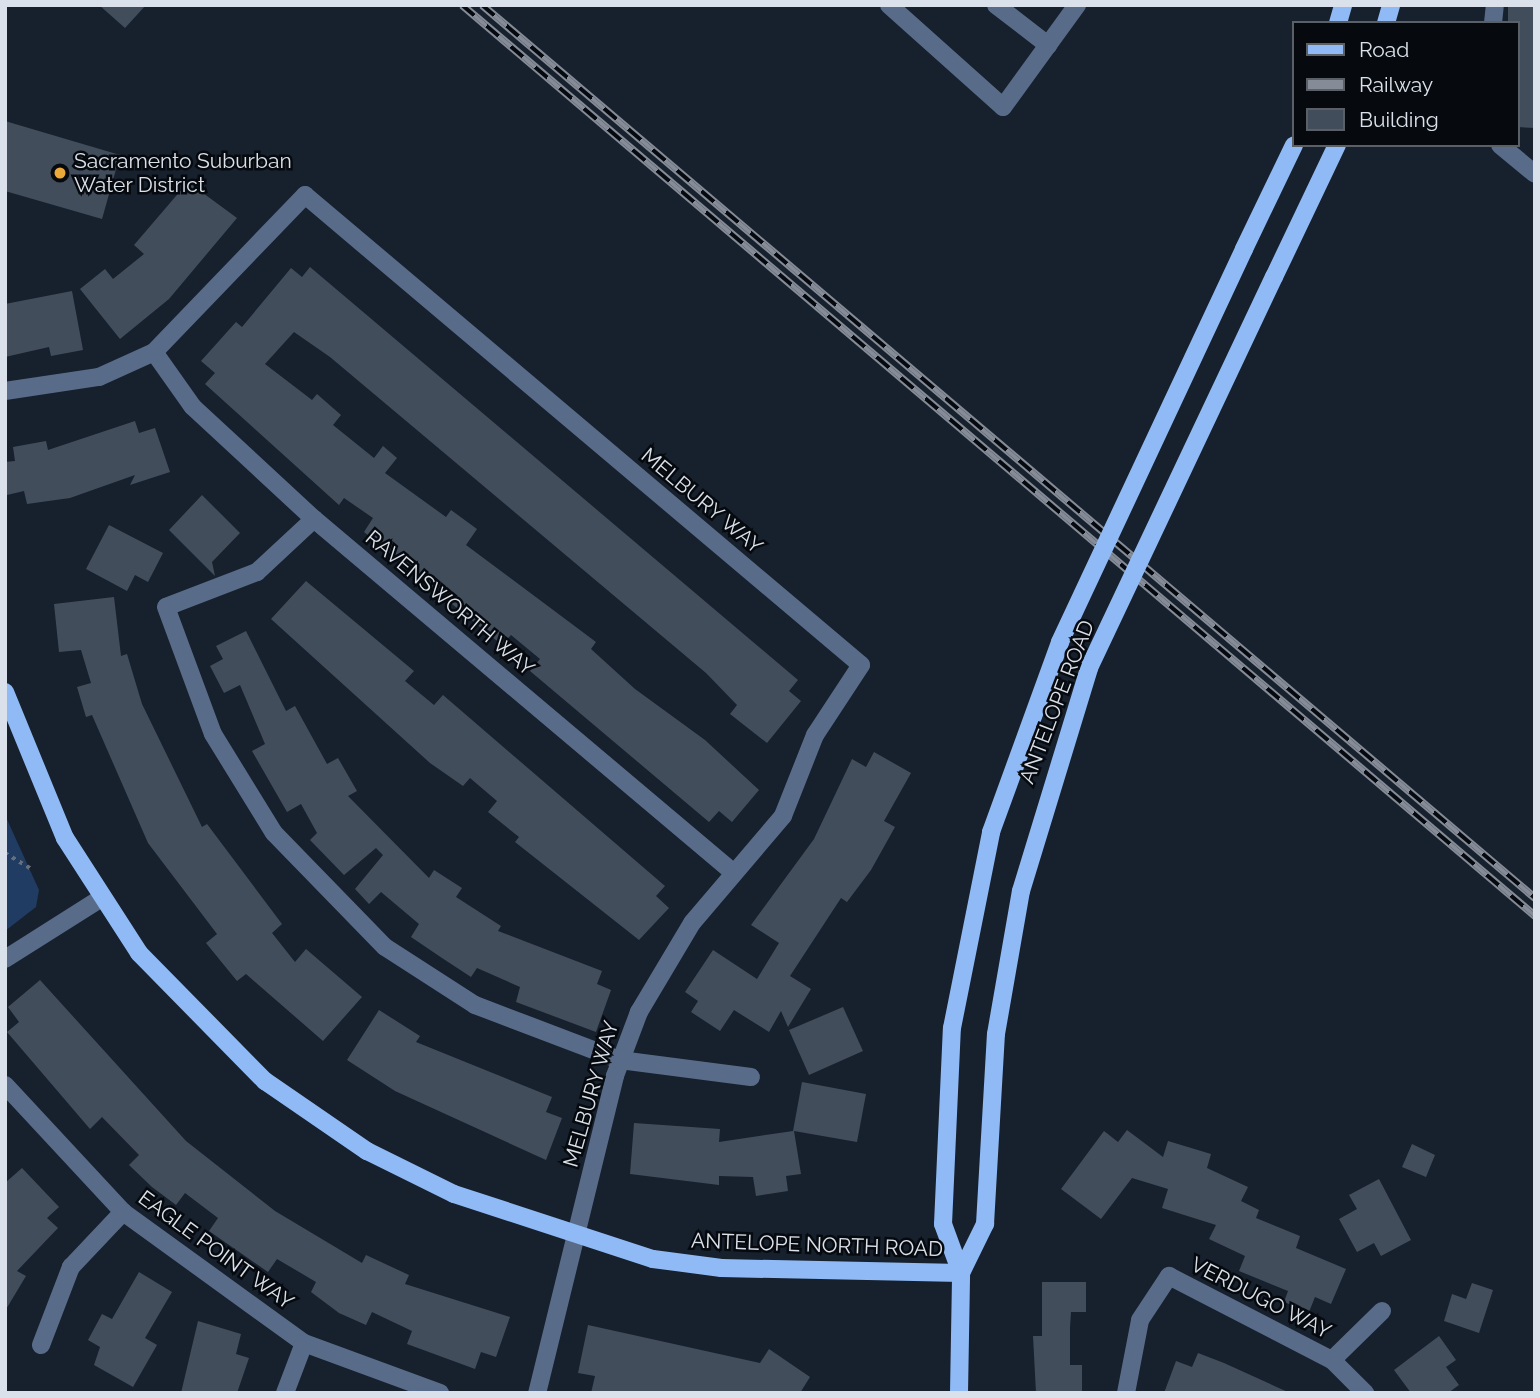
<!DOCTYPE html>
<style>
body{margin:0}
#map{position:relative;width:1540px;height:1398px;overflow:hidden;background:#17202d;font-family:Raleway,sans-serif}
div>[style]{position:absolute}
.green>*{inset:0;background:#203c62}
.building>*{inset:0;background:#424d5c}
.path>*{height:3.5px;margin-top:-1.75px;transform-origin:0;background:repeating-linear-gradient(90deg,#686f7b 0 3.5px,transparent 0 8.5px)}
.minor>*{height:18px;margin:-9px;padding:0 9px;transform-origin:9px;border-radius:9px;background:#586c89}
.major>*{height:18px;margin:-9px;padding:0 9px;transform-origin:9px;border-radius:9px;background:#8fbaf5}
.rail>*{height:8px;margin-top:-4px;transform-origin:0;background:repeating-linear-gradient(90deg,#060a0f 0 16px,#858c97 0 32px);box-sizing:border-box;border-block:2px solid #858c97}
.major-bridge>*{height:18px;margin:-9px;padding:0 9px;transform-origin:9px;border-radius:9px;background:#8fbaf5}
.dots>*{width:19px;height:19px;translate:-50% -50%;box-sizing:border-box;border:4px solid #060a0f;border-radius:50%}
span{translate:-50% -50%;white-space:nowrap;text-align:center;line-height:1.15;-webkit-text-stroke:5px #060a0f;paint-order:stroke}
.poi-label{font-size:21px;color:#dbe1ea}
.left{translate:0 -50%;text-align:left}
.street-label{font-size:21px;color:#dbe1ea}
.frame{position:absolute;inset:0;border:7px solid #dbe1ea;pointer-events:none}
.legend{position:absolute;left:1292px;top:21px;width:228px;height:126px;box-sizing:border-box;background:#060a0f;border:2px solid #5b6067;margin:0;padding:9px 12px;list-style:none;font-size:21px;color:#dbe1ea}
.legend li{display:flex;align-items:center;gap:14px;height:35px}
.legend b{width:35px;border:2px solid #5b6067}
</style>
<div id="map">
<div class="green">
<div style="clip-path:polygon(5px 815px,39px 890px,36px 907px,5px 931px)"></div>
</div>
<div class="building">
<div style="clip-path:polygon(99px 5px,146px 5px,125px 28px)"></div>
<div style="clip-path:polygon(1508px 5px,1535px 5px,1535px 128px,1517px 127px,1517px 23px,1508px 23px)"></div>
<div style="clip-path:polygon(5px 121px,120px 155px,102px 219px,5px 191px)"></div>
<div style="clip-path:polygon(188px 182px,237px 218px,169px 299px,120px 339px,80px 289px,105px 269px,113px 279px,144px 254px,134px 245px)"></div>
<div style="clip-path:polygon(310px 267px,798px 680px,789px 691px,801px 701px,767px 743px,730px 714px,737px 705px,706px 673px,330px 357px,294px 332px,265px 364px,312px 400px,317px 394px,341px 415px,333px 425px,374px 458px,383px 446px,397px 458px,385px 473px,446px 517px,451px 510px,477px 529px,466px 545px,596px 642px,591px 649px,635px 689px,705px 740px,759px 790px,732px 822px,719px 811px,709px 822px,530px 671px,540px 659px,511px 635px,502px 645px,364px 532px,373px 518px,344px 498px,339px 505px,205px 384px,215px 373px,201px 361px,236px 322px,242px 327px,291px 268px,302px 277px)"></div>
<div style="clip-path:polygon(72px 291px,83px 350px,51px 356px,49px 347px,5px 357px,5px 304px)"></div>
<div style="clip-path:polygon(135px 421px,139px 433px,155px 428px,170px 472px,130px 485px,135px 475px,70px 498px,27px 504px,24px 491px,7px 495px,5px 462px,15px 461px,13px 447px,46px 441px,48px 450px)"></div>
<div style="clip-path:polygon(202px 495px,240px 533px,212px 562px,215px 576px,169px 530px)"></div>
<div style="clip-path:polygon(109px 525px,163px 553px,148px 582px,135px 575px,127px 591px,86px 569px)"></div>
<div style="clip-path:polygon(306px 581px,414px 671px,405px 681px,434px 705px,443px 695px,665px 886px,656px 896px,669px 908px,639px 940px,515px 842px,519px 837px,488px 812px,497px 801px,470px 778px,463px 786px,430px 763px,271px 619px)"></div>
<div style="clip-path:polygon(114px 597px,121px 656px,127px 654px,142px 704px,202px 827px,207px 824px,282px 924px,272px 933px,295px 962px,306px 949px,362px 997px,323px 1041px,246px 974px,237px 981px,206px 943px,217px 934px,148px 843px,92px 715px,86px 717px,77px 687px,91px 683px,81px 650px,59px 652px,54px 604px)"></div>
<div style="clip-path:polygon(246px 631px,286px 711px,295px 706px,327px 764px,338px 758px,357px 791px,348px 796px,429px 878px,434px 870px,462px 888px,456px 897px,501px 926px,498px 931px,602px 971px,597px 984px,611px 990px,596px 1032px,516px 1002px,520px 987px,477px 968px,471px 977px,442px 958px,411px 937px,419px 924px,381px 892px,369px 904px,355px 889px,383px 855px,376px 848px,344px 875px,310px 840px,317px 833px,301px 804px,287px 812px,252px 751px,265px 744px,240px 685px,224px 693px,210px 666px,223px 659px,216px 646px)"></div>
<div style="clip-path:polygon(874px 752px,911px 773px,884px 821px,895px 827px,871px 870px,847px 902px,841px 898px,790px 976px,811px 989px,788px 1027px,781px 1011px,769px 1032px,734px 1010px,720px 1031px,691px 1012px,698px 1001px,685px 992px,713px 950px,757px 979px,779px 943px,751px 925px,814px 839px,852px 759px,866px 767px)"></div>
<div style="clip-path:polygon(40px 980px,186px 1141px,275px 1211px,362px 1263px,366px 1255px,409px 1275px,405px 1284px,510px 1317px,496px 1357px,481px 1352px,475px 1369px,407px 1344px,412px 1331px,372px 1312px,366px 1325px,339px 1313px,311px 1292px,316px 1282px,277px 1259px,268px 1272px,209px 1231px,218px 1218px,185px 1193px,176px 1205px,152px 1187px,129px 1165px,139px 1155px,102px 1117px,90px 1129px,7px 1032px,19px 1022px,8px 1007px)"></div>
<div style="clip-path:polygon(843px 1007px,863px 1051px,809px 1075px,789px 1030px)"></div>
<div style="clip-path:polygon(379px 1010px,420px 1036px,416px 1042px,552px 1097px,546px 1112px,562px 1118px,546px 1160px,395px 1091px,347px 1060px)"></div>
<div style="clip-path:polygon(802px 1082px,866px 1094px,857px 1142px,794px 1131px,801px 1174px,786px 1176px,788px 1191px,756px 1196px,753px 1177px,719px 1176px,719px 1185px,630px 1174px,634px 1123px,720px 1129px,719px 1142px,793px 1131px)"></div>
<div style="clip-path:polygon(1127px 1130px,1163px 1157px,1168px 1141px,1211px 1154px,1207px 1168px,1248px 1187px,1241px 1201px,1259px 1210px,1256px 1218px,1300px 1236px,1296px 1248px,1346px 1269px,1331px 1304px,1315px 1297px,1309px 1312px,1284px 1302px,1288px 1291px,1239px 1271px,1245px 1256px,1209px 1239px,1216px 1225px,1162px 1208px,1168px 1189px,1132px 1178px,1101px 1219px,1061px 1189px,1104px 1131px,1118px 1142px)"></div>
<div style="clip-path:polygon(1412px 1144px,1435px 1155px,1426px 1177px,1402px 1167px)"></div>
<div style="clip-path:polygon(22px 1168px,59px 1207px,47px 1218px,58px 1228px,17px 1271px,26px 1276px,5px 1311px,5px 1183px)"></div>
<div style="clip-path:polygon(1379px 1179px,1411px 1240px,1381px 1256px,1374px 1243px,1357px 1252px,1339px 1219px,1357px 1209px,1349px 1195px)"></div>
<div style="clip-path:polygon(139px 1272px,172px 1292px,145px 1338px,157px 1345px,133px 1387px,94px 1365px,100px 1347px,88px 1340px,102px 1314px,112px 1319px)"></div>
<div style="clip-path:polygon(1042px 1282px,1086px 1282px,1086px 1312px,1071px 1312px,1070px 1328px,1070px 1365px,1082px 1365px,1082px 1393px,1036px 1393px,1033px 1336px,1042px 1336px)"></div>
<div style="clip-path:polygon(1472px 1283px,1493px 1290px,1479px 1333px,1444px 1321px,1452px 1294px,1466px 1299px)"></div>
<div style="clip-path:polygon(198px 1321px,241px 1334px,236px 1354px,249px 1358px,237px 1393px,181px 1393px)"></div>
<div style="clip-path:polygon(588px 1325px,760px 1363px,769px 1349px,810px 1377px,800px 1393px,591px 1393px,595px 1376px,578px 1373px)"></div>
<div style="clip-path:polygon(1439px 1336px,1456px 1360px,1446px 1367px,1459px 1385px,1448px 1393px,1411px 1393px,1394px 1370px)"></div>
<div style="clip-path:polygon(1198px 1353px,1224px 1363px,1290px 1393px,1164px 1393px,1176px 1361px,1192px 1367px)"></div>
</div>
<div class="path">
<div style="left:5px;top:853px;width:31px;rotate:31deg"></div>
</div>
<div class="minor">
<div style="left:889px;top:5px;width:153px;rotate:41.8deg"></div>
<div style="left:1003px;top:107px;width:126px;rotate:-54deg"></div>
<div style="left:996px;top:5px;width:66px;rotate:37.6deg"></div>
<div style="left:1493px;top:23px;width:18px;rotate:-84deg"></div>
<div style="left:1500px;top:145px;width:45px;rotate:39.6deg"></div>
<div style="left:154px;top:352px;width:67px;rotate:54.7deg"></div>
<div style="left:193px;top:407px;width:165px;rotate:42.8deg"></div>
<div style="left:314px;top:519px;width:549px;rotate:40.13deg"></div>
<div style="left:5px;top:391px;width:95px;rotate:-8.5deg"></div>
<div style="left:99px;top:377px;width:60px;rotate:-24.4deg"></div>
<div style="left:154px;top:352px;width:218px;rotate:-46.1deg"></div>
<div style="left:305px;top:195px;width:728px;rotate:40.21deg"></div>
<div style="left:861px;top:665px;width:84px;rotate:123.3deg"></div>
<div style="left:815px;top:735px;width:87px;rotate:111.6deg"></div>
<div style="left:783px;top:816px;width:140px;rotate:130.4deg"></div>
<div style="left:692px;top:923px;width:104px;rotate:120.8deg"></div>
<div style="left:639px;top:1012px;width:68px;rotate:110.6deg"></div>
<div style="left:615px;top:1076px;width:326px;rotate:103.8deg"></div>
<div style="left:314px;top:519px;width:78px;rotate:137.1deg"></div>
<div style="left:257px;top:572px;width:97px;rotate:159deg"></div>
<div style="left:166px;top:607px;width:135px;rotate:69.7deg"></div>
<div style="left:213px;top:734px;width:116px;rotate:58.4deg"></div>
<div style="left:274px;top:833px;width:159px;rotate:45.8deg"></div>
<div style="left:385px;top:947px;width:107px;rotate:32.8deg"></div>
<div style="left:475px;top:1005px;width:155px;rotate:20.8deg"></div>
<div style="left:620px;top:1060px;width:132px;rotate:7.4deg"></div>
<div style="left:5px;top:959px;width:112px;rotate:-32.3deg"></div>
<div style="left:5px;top:1085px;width:173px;rotate:47.1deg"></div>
<div style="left:123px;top:1212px;width:223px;rotate:35.9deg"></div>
<div style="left:304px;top:1343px;width:145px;rotate:20.2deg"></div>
<div style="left:41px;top:1345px;width:84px;rotate:-69deg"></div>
<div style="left:71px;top:1267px;width:76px;rotate:-46.6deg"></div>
<div style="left:1332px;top:1360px;width:70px;rotate:-44.4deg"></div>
<div style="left:285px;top:1393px;width:53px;rotate:-69.2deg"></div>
<div style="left:1126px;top:1393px;width:74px;rotate:-79.1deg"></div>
<div style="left:1140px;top:1320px;width:53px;rotate:-56.6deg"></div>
<div style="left:1169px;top:1276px;width:183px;rotate:27.3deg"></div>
<div style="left:1332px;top:1360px;width:47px;rotate:45deg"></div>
</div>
<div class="major">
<div style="left:1338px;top:23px;width:19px;rotate:-74deg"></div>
<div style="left:1386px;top:23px;width:19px;rotate:-74deg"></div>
<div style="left:1244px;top:249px;width:115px;rotate:-64.3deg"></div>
<div style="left:1274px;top:277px;width:146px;rotate:-64.5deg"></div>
<div style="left:5px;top:692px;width:158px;rotate:67.7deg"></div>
<div style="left:65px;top:838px;width:137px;rotate:57.2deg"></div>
<div style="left:139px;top:953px;width:180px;rotate:45.5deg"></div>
<div style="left:265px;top:1081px;width:124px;rotate:34.5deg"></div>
<div style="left:367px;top:1151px;width:97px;rotate:26.3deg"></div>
<div style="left:454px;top:1194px;width:209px;rotate:18.1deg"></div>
<div style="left:653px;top:1259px;width:69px;rotate:7.5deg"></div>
<div style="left:721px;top:1268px;width:240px;rotate:1.2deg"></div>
<div style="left:961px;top:1273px;width:55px;rotate:-63.9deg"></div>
<div style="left:985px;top:1224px;width:190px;rotate:-86.7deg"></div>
<div style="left:996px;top:1034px;width:145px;rotate:-80.1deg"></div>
<div style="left:1021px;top:891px;width:233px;rotate:-73deg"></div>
<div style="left:959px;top:1393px;width:120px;rotate:-89deg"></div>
<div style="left:961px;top:1273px;width:52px;rotate:-110.2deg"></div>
<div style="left:943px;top:1224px;width:196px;rotate:-87.4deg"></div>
<div style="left:952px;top:1028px;width:200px;rotate:-78.7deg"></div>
<div style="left:991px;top:832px;width:202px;rotate:-70deg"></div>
</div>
<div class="rail">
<div style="left:462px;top:5px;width:1408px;rotate:40.33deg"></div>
<div style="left:482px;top:5px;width:1381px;rotate:40.3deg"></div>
</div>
<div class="major-bridge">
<div style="left:1060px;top:642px;width:434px;rotate:-64.9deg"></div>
<div style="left:1089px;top:668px;width:433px;rotate:-64.7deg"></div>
</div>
<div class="dots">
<div style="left:60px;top:173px;background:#eba939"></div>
</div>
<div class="poi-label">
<span class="left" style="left:74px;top:173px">Sacramento Suburban<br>Water District</span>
</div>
<div class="street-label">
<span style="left:702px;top:501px;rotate:40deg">MELBURY WAY</span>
<span style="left:450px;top:603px;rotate:40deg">RAVENSWORTH WAY</span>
<span style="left:1057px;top:702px;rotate:-69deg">ANTELOPE ROAD</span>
<span style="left:591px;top:1094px;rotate:-74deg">MELBURY WAY</span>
<span style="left:817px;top:1245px;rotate:2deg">ANTELOPE NORTH ROAD</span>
<span style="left:216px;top:1250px;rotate:36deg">EAGLE POINT WAY</span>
<span style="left:1261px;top:1298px;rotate:27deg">VERDUGO WAY</span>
</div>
<div class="frame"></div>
<ul class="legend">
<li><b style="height:9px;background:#8fbaf5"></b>Road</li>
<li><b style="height:9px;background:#858c97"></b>Railway</li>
<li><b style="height:19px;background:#424d5c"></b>Building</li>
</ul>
</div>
